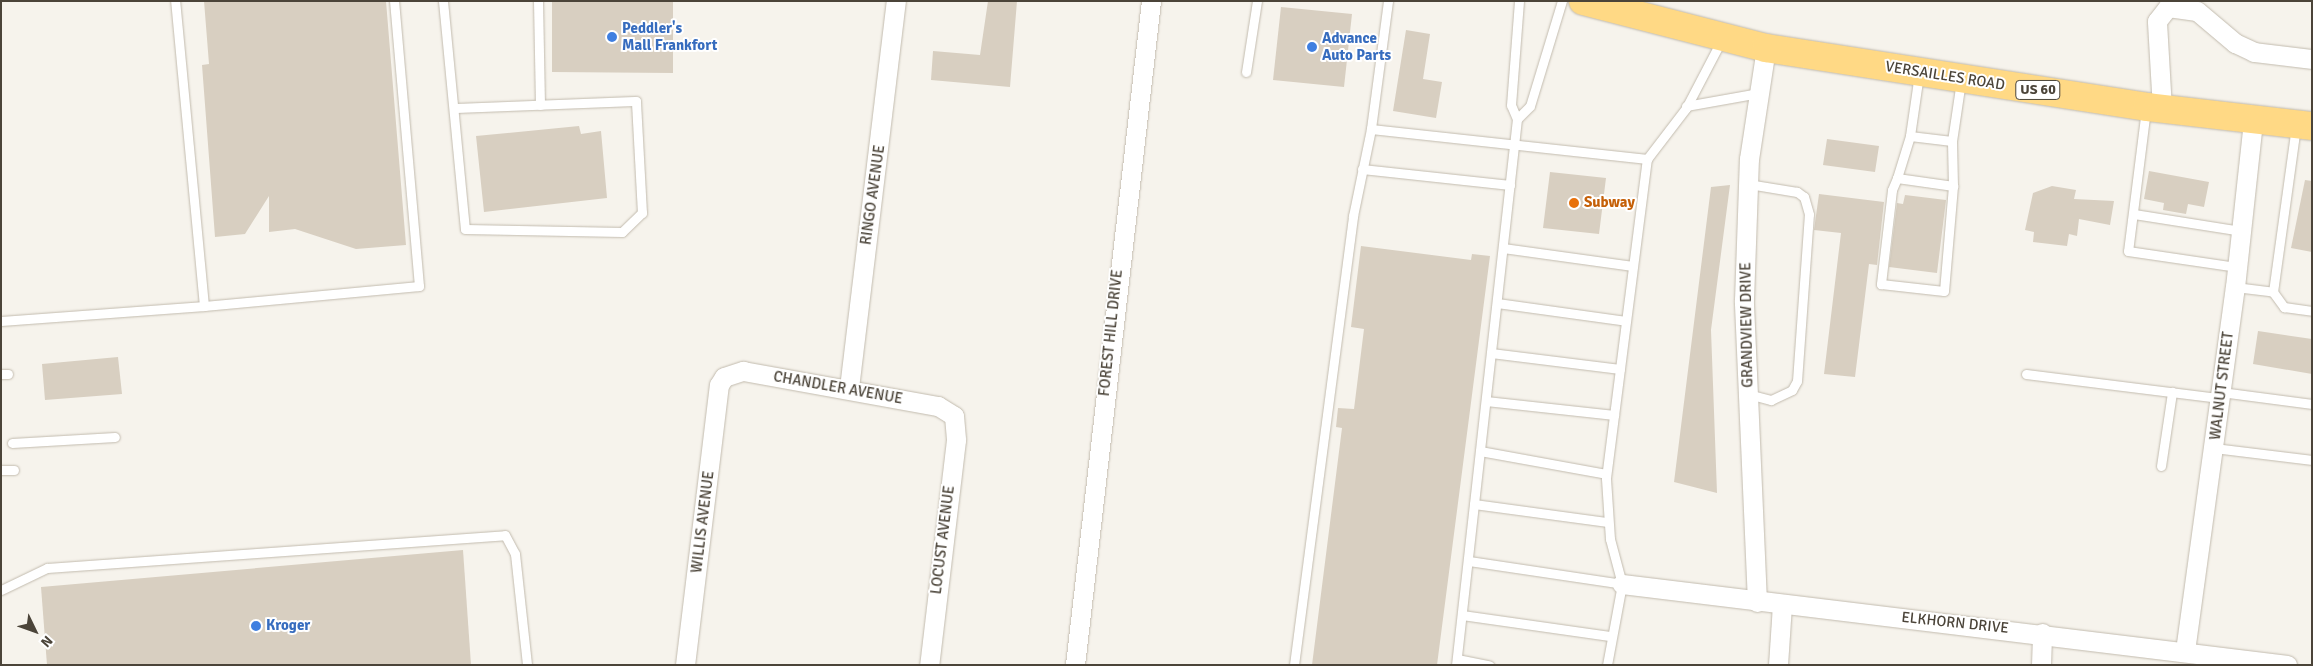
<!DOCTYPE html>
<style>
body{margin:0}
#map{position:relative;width:2313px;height:666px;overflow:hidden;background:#f6f3ec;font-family:Signika,sans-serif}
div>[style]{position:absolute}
.building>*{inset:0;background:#d8cfc1}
.roads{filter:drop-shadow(0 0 1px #c2bbae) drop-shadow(0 0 1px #c2bbae)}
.service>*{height:9px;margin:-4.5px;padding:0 4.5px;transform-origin:4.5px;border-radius:4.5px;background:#fff}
.minor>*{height:19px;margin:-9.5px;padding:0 9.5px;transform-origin:9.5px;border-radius:9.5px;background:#fff}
.trunk>*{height:28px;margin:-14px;padding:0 14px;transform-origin:14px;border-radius:14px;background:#ffd985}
.dots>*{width:14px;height:14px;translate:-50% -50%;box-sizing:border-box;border:2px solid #fff;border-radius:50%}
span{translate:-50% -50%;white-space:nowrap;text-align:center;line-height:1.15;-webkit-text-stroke:4px #fff;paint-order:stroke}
.shield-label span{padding:1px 4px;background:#fff;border:1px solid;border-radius:4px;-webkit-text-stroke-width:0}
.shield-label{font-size:14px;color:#4b4439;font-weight:700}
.shop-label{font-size:15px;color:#366cbe;font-weight:700}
.left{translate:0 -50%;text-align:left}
.street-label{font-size:15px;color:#4b4439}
.food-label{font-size:15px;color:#c56008;font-weight:700}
.frame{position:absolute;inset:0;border:2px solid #4b4439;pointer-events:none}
.north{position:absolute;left:10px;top:606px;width:50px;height:50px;-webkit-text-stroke:4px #fff;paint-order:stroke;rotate:132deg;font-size:14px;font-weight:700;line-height:20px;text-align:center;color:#4b4439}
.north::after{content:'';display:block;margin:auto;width:18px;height:22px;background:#4b4439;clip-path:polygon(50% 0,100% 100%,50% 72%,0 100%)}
</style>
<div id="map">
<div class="building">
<div style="clip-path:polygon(204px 1px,386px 1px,406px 245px,356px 249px,295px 229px,269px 232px,269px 196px,245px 234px,215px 237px,202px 65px,209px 64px)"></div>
<div style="clip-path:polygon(552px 1px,673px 1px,673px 73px,552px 72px)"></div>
<div style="clip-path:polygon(988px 1px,1017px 1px,1010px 87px,931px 80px,933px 51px,980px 55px)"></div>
<div style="clip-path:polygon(1281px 7px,1352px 14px,1344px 87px,1273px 80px)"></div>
<div style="clip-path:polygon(1406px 30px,1430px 34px,1423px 79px,1442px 82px,1436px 118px,1393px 111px)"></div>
<div style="clip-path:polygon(579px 126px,581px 134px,601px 131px,607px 198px,484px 212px,476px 136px)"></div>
<div style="clip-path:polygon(1827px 139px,1879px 146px,1875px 172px,1823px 165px)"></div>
<div style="clip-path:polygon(2149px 171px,2209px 182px,2204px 207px,2188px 204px,2186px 214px,2163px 210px,2164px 203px,2144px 199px)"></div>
<div style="clip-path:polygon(1550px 172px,1606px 178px,1599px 234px,1543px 228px)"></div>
<div style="clip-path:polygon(2305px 180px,2312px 181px,2312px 252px,2291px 248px)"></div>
<div style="clip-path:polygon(1730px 185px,1711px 330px,1717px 493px,1674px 482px,1711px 187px)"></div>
<div style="clip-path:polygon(2052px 186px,2076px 190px,2074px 199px,2114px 201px,2110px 225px,2079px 219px,2077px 236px,2069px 234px,2067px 246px,2033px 242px,2034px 232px,2025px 230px,2033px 193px)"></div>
<div style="clip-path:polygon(1819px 194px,1884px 202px,1877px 265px,1869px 264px,1855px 377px,1824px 374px,1841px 233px,1814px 230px)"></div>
<div style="clip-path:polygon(1905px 195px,1946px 200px,1937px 273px,1889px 267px,1897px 203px,1903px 204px)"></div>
<div style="clip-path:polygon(1361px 246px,1471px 260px,1472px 254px,1490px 256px,1437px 665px,1312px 665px,1342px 428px,1336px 427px,1338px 408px,1354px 409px,1364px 329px,1351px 327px)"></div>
<div style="clip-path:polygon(2258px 331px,2312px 339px,2312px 374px,2253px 364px)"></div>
<div style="clip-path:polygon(118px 357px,122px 394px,45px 400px,42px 364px)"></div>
<div style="clip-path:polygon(463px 550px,471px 665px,47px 665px,41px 587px)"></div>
</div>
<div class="roads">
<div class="service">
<div style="left:443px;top:1px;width:229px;rotate:84.5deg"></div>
<div style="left:465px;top:229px;width:157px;rotate:1.1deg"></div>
<div style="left:622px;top:232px;width:28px;rotate:-44deg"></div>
<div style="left:642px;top:213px;width:112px;rotate:-93.1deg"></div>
<div style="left:636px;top:101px;width:182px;rotate:177.8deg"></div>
<div style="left:538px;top:1px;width:104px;rotate:88.9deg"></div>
<div style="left:1388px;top:1px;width:129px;rotate:97.6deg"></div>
<div style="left:1371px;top:129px;width:278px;rotate:6.2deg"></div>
<div style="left:1647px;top:159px;width:64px;rotate:-52.6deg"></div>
<div style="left:1686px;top:108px;width:76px;rotate:-62.4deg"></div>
<div style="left:1246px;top:72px;width:72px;rotate:-81.2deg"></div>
<div style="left:1919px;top:74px;width:63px;rotate:98.3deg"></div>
<div style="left:1910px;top:136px;width:42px;rotate:6.8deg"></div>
<div style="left:1952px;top:141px;width:61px;rotate:-81.5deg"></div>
<div style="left:1686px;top:106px;width:74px;rotate:-10.1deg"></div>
<div style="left:2146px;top:109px;width:143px;rotate:97.2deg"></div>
<div style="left:2128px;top:251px;width:109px;rotate:8.4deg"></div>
<div style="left:1517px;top:119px;width:18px;rotate:-45deg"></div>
<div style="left:1530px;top:106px;width:110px;rotate:-73.1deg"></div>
<div style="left:1910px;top:136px;width:44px;rotate:107.2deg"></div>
<div style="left:1897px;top:178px;width:57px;rotate:8.1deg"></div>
<div style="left:1953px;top:186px;width:45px;rotate:-91.3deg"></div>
<div style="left:1362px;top:169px;width:149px;rotate:6.2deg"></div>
<div style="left:1897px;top:178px;width:13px;rotate:113deg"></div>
<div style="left:1892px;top:190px;width:95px;rotate:96.7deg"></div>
<div style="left:1881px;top:284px;width:63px;rotate:6.3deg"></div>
<div style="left:1944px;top:291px;width:105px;rotate:-85.1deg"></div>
<div style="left:2134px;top:214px;width:108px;rotate:9deg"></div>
<div style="left:1503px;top:248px;width:131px;rotate:7.9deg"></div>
<div style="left:2235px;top:287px;width:38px;rotate:7deg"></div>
<div style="left:2273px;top:292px;width:19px;rotate:54deg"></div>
<div style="left:2284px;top:307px;width:28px;rotate:8deg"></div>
<div style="left:2273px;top:292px;width:167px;rotate:-82.1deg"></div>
<div style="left:1497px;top:303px;width:130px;rotate:7.9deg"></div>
<div style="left:204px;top:306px;width:216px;rotate:-5.3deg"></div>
<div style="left:419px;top:286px;width:286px;rotate:-95deg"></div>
<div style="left:1px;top:321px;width:204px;rotate:-4.2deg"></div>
<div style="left:204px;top:306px;width:306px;rotate:-95.4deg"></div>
<div style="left:1491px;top:353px;width:130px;rotate:7.1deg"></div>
<div style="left:1px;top:374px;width:7px"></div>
<div style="left:2026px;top:374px;width:195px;rotate:7.1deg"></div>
<div style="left:2221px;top:392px;width:92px;rotate:7.5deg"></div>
<div style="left:1748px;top:394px;width:24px;rotate:15deg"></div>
<div style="left:1771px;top:400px;width:23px;rotate:-25deg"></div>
<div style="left:1792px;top:390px;width:10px;rotate:-61deg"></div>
<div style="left:1797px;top:381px;width:167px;rotate:-85.9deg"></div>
<div style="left:1809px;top:214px;width:18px;rotate:-106deg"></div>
<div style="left:1804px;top:197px;width:9px;rotate:-144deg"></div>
<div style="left:1797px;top:192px;width:50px;rotate:-170.7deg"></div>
<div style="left:1486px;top:401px;width:129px;rotate:6.2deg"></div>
<div style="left:12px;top:443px;width:103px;rotate:-3.3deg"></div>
<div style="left:2214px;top:448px;width:99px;rotate:7deg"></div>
<div style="left:1480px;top:451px;width:128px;rotate:10.3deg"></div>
<div style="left:2161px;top:466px;width:75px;rotate:-81.5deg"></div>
<div style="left:1px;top:470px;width:13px"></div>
<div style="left:1474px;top:504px;width:135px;rotate:7.7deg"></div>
<div style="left:1469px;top:561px;width:155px;rotate:8.5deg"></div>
<div style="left:1px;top:590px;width:51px;rotate:-25.6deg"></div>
<div style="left:47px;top:568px;width:459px;rotate:-4.1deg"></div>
<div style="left:505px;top:535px;width:21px;rotate:62deg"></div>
<div style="left:515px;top:554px;width:112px;rotate:83.8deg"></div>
<div style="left:1462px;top:615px;width:149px;rotate:8.1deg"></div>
<div style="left:1457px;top:659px;width:33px;rotate:11deg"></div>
<div style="left:1294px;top:665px;width:453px;rotate:-82.5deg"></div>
<div style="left:1353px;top:216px;width:89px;rotate:-78.3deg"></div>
<div style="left:1456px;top:665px;width:549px;rotate:-83.63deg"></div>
<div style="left:1517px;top:119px;width:15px;rotate:-113deg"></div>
<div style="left:1511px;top:105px;width:104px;rotate:-85.6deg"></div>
<div style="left:1607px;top:665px;width:82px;rotate:-79.5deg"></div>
<div style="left:1622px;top:584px;width:47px;rotate:-104.9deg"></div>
<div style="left:1610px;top:539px;width:61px;rotate:-93.8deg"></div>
<div style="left:1606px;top:478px;width:322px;rotate:-82.7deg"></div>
</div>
<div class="minor">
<div style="left:2162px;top:109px;width:88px;rotate:-93.3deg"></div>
<div style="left:2157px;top:21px;width:18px;rotate:-52deg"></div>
<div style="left:2168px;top:7px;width:29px;rotate:8deg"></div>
<div style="left:2197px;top:11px;width:50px;rotate:40.1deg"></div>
<div style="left:2235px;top:43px;width:21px;rotate:25deg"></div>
<div style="left:2254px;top:52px;width:58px;rotate:6.9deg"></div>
<div style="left:849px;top:388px;width:390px;rotate:-83.1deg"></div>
<div style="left:1622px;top:584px;width:670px;rotate:6.94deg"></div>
<div style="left:1757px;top:602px;width:302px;rotate:-92.5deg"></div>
<div style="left:1744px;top:300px;width:141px;rotate:-88deg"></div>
<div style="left:1749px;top:159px;width:112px;rotate:-81.3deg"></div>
<div style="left:2185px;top:651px;width:367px;rotate:-82.2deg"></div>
<div style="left:2235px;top:287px;width:167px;rotate:-83.8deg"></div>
<div style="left:685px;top:665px;width:282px;rotate:-83.1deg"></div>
<div style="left:719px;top:385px;width:9px;rotate:-58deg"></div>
<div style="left:724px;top:377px;width:20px;rotate:-18deg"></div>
<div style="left:743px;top:371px;width:198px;rotate:10.2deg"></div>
<div style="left:938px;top:406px;width:19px;rotate:32deg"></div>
<div style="left:954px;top:416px;width:24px;rotate:85deg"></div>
<div style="left:956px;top:440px;width:227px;rotate:96.8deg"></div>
<div style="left:1075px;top:665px;width:668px;rotate:-83.47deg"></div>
<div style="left:1778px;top:665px;width:60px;rotate:-86.2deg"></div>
<div style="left:2041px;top:665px;width:32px;rotate:-88deg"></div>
</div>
<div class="trunk">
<div style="left:1583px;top:1px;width:189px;rotate:14.4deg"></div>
<div style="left:1766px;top:48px;width:386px;rotate:8.8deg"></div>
<div style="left:2147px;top:107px;width:166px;rotate:6.6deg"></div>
</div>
</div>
<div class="dots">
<div style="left:612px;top:37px;background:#3f7fe0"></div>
<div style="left:1312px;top:47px;background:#3f7fe0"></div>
<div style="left:1574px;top:203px;background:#e8710a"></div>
<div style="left:256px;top:626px;background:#3f7fe0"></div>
</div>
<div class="shield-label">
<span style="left:2038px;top:90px">US 60</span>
</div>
<div class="shop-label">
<span class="left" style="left:622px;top:37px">Peddler's<br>Mall Frankfort</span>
<span class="left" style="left:1322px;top:47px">Advance<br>Auto Parts</span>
<span class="left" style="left:266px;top:626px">Kroger</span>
</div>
<div class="street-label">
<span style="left:1945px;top:76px;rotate:9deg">VERSAILLES ROAD</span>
<span style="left:873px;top:195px;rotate:-82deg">RINGO AVENUE</span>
<span style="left:1747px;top:325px;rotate:-91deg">GRANDVIEW DRIVE</span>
<span style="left:1111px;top:333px;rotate:-84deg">FOREST HILL DRIVE</span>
<span style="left:2222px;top:386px;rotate:-83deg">WALNUT STREET</span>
<span style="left:838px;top:388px;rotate:10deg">CHANDLER AVENUE</span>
<span style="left:703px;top:522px;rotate:-83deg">WILLIS AVENUE</span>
<span style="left:943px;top:540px;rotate:-83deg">LOCUST AVENUE</span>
<span style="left:1955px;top:623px;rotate:6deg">ELKHORN DRIVE</span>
</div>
<div class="food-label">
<span class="left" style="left:1584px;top:203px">Subway</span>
</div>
<div class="frame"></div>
<div class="north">N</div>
</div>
